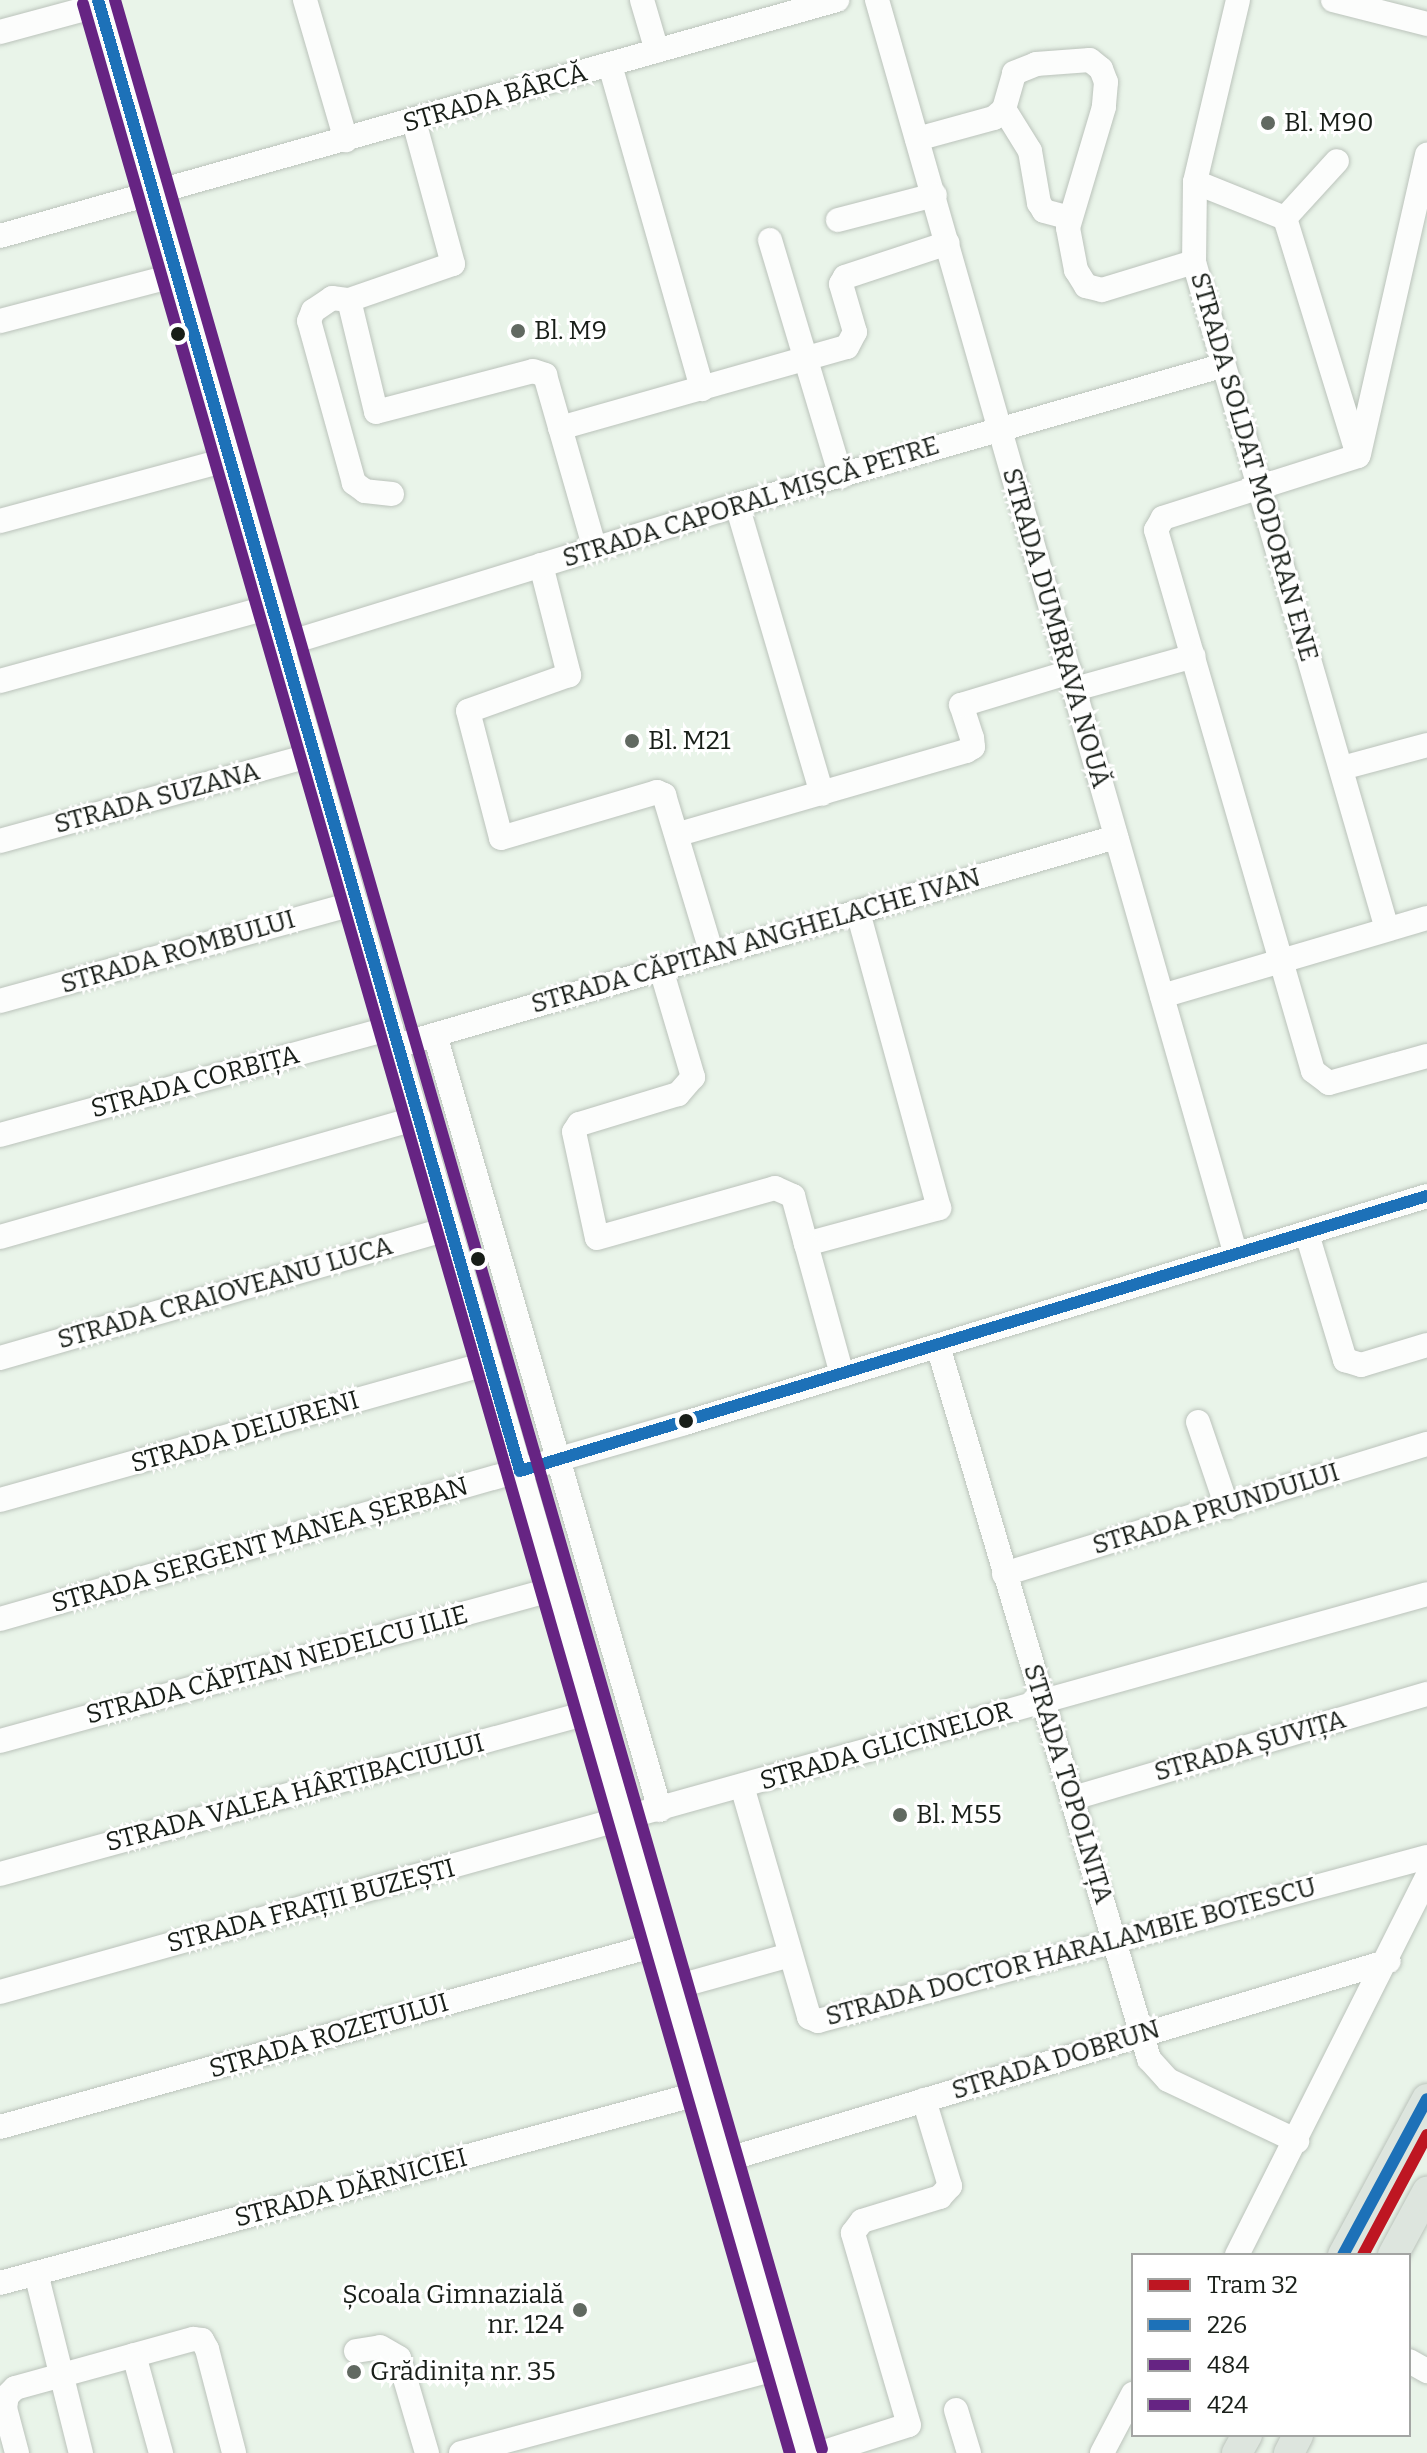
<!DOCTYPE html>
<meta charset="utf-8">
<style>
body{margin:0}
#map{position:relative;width:1427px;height:2453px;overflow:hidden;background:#e9f4e9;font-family:Bitter,serif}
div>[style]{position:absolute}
.roads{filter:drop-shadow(0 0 2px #bbc3bb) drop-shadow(0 0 2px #bbc3bb)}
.minor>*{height:24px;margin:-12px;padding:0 12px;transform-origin:12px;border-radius:12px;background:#fcfdfc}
.major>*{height:30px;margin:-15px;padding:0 15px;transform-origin:15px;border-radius:15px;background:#dde5de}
.bus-1>*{height:12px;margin:-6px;padding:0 6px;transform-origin:6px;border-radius:6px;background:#1d71b8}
.bus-2>*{height:12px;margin:-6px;padding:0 6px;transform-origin:6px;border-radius:6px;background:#662483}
.bus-3>*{height:12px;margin:-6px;padding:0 6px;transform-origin:6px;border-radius:6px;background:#662483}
.tram-1>*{height:12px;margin:-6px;padding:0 6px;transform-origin:6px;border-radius:6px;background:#be1622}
.dots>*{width:22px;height:22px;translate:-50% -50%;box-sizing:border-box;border:4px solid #fff;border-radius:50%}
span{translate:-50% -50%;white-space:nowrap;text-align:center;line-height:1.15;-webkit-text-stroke:6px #fff;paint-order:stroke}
.street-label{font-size:26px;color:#181e18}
.poi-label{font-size:26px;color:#181e18}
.left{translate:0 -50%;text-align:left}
.right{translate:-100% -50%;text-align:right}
.legend{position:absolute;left:1131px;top:2253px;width:280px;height:184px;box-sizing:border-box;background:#fff;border:2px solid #a3a5a3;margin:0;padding:10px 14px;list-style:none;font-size:24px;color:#181e18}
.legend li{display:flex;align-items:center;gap:16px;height:40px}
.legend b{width:40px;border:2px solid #a3a5a3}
</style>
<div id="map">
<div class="roads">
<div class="minor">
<div style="left:98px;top:0;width:1069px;rotate:74.09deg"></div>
<div style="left:391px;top:1028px;width:1484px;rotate:73.73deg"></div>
<div style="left:305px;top:0;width:146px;rotate:73.7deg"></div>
<div style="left:642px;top:0;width:53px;rotate:73.6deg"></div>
<div style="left:877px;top:0;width:1305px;rotate:74.04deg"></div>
<div style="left:1238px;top:0;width:187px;rotate:103.3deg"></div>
<div style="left:1195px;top:182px;width:80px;rotate:90.7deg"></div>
<div style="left:1194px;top:262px;width:694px;rotate:73.86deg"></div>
<div style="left:1333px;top:0;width:97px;rotate:14.3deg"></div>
<div style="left:0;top:32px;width:104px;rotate:-15.1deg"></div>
<div style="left:610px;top:65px;width:337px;rotate:74.1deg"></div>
<div style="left:1004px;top:109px;width:49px;rotate:58.2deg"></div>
<div style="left:1030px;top:151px;width:53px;rotate:80.2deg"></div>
<div style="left:1039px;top:203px;width:9px;rotate:58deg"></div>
<div style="left:1044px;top:211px;width:27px;rotate:15deg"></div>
<div style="left:917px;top:139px;width:80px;rotate:-15.3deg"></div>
<div style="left:994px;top:118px;width:13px;rotate:-42deg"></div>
<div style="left:1004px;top:109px;width:37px;rotate:-74deg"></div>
<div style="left:1014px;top:73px;width:24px;rotate:-22deg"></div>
<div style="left:1036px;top:64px;width:54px;rotate:-4.2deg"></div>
<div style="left:1090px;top:60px;width:14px;rotate:39deg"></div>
<div style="left:1101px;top:69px;width:14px;rotate:69deg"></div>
<div style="left:1106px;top:82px;width:25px;rotate:95deg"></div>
<div style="left:1104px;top:107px;width:126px;rotate:106.6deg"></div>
<div style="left:1068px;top:228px;width:43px;rotate:79.2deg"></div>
<div style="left:1076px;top:270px;width:19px;rotate:58deg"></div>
<div style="left:1086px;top:286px;width:16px;rotate:14deg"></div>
<div style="left:1102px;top:290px;width:96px;rotate:-16.9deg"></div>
<div style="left:1195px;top:182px;width:97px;rotate:21.8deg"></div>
<div style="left:1285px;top:218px;width:249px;rotate:72.9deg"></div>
<div style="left:1285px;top:218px;width:77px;rotate:-47.6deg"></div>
<div style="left:838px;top:220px;width:100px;rotate:-14.5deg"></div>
<div style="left:0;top:236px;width:870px;rotate:-15.75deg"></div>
<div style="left:770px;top:240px;width:247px;rotate:73.3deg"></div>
<div style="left:349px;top:300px;width:115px;rotate:76.4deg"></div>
<div style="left:376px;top:412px;width:162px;rotate:-14.6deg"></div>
<div style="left:533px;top:371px;width:13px;rotate:18deg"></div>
<div style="left:545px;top:375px;width:181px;rotate:74deg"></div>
<div style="left:0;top:321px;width:182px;rotate:-14.6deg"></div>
<div style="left:560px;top:428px;width:298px;rotate:-15.8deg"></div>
<div style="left:847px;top:347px;width:17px;rotate:-62deg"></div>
<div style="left:855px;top:332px;width:50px;rotate:-106.3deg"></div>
<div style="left:841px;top:284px;width:8px;rotate:-60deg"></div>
<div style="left:845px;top:277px;width:108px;rotate:-18.3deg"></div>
<div style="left:1359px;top:454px;width:307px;rotate:-77.2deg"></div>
<div style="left:1358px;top:456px;width:205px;rotate:162.4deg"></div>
<div style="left:1163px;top:518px;width:14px;rotate:120deg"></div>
<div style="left:1156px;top:530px;width:563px;rotate:73.82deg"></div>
<div style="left:1313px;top:1071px;width:20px;rotate:37deg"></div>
<div style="left:1329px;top:1083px;width:102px;rotate:-15.4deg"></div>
<div style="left:392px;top:494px;width:27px;rotate:-174deg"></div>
<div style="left:365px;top:491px;width:14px;rotate:-144deg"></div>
<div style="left:354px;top:483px;width:168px;rotate:-105.5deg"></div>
<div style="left:309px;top:321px;width:11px;rotate:-68deg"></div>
<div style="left:313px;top:311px;width:23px;rotate:-34deg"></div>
<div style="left:332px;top:298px;width:17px;rotate:7deg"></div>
<div style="left:349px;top:300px;width:110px;rotate:-19.1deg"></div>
<div style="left:453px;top:264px;width:148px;rotate:-105.3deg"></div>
<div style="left:737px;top:505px;width:301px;rotate:73.6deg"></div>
<div style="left:0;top:521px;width:237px;rotate:-15.1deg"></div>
<div style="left:541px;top:565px;width:114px;rotate:75.7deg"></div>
<div style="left:569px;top:675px;width:107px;rotate:160.4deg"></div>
<div style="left:468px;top:711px;width:131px;rotate:75.4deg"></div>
<div style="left:501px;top:838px;width:163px;rotate:-16.4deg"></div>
<div style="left:657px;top:792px;width:8px;rotate:23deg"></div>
<div style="left:664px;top:795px;width:166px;rotate:73.2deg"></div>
<div style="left:282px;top:645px;width:476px;rotate:-17.1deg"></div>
<div style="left:737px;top:505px;width:504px;rotate:-16.02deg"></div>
<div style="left:0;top:681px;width:281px;rotate:-15.3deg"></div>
<div style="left:1075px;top:689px;width:123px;rotate:-15.5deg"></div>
<div style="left:1342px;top:768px;width:88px;rotate:-15.1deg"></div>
<div style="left:679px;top:834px;width:299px;rotate:-16.1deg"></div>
<div style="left:966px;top:751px;width:8px;rotate:-30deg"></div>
<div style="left:973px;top:747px;width:9px;rotate:-96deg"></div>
<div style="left:972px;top:738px;width:35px;rotate:-108deg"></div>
<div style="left:961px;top:705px;width:114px;rotate:-16.8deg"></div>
<div style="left:0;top:841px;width:325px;rotate:-15.4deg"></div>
<div style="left:661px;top:969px;width:113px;rotate:73.5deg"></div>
<div style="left:693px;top:1077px;width:23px;rotate:131deg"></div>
<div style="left:678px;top:1094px;width:103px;rotate:163.1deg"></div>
<div style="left:579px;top:1124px;width:9px;rotate:122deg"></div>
<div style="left:574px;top:1132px;width:108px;rotate:77.8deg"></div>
<div style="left:597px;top:1238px;width:185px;rotate:-15.7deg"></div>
<div style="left:775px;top:1188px;width:20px;rotate:24deg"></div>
<div style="left:793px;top:1196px;width:50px;rotate:74.8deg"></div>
<div style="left:806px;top:1244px;width:138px;rotate:-15.1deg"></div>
<div style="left:939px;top:1208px;width:307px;rotate:-105.3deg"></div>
<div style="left:1162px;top:996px;width:276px;rotate:-16.4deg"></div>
<div style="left:0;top:1001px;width:369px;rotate:-15.4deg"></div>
<div style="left:435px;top:1035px;width:807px;rotate:73.81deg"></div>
<div style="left:396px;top:1046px;width:750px;rotate:-16.19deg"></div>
<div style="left:0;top:1135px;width:405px;rotate:-15.3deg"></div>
<div style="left:1307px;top:1234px;width:132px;rotate:73.2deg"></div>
<div style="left:1345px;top:1360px;width:17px;rotate:17deg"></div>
<div style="left:1361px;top:1365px;width:69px;rotate:-16.9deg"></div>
<div style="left:0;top:1237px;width:435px;rotate:-15.9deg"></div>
<div style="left:806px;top:1244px;width:136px;rotate:74.6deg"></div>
<div style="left:938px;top:1346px;width:744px;rotate:73.51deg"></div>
<div style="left:1149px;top:2059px;width:28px;rotate:48deg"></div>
<div style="left:1168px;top:2080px;width:143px;rotate:25.3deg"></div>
<div style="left:0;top:1358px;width:468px;rotate:-16.1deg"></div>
<div style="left:1198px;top:1422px;width:90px;rotate:71.2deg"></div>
<div style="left:0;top:1500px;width:508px;rotate:-15.65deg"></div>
<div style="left:1004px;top:1574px;width:443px;rotate:-17.1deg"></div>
<div style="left:0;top:1619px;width:712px;rotate:-15.97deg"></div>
<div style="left:685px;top:1423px;width:776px;rotate:-17.01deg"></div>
<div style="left:0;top:1741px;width:574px;rotate:-15.34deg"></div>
<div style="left:742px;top:1786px;width:241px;rotate:73.8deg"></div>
<div style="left:809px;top:2017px;width:10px;rotate:24deg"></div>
<div style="left:818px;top:2021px;width:631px;rotate:-15.07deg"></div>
<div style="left:1073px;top:1798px;width:369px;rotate:-16.4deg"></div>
<div style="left:0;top:1874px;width:613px;rotate:-15.33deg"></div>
<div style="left:672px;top:1988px;width:123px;rotate:-15.6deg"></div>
<div style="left:0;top:1992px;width:1481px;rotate:-15.58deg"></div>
<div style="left:0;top:2127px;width:684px;rotate:-15.52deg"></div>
<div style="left:722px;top:2161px;width:696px;rotate:-16.69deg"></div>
<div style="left:1237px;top:2255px;width:422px;rotate:-63.3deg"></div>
<div style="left:36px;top:2273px;width:186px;rotate:76deg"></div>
<div style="left:0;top:2283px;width:726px;rotate:-15.17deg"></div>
<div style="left:356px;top:2351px;width:24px;rotate:-9deg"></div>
<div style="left:380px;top:2347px;width:22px;rotate:30deg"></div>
<div style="left:399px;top:2358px;width:99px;rotate:73.6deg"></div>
<div style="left:134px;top:2355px;width:102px;rotate:74.6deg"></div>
<div style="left:1409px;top:2361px;width:21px;rotate:29deg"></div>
<div style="left:956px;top:2410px;width:45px;rotate:73.2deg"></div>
<div style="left:17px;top:2453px;width:47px;rotate:-104.9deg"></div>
<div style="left:5px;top:2408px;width:12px;rotate:-81deg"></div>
<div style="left:7px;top:2396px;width:11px;rotate:-45deg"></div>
<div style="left:15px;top:2388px;width:185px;rotate:-15.4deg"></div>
<div style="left:193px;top:2339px;width:9px;rotate:6deg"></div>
<div style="left:202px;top:2340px;width:10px;rotate:61deg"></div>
<div style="left:207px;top:2349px;width:107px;rotate:75.4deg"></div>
<div style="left:461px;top:2453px;width:332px;rotate:-15deg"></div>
<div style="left:821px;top:2453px;width:92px;rotate:-17.7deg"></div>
<div style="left:909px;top:2425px;width:200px;rotate:-106.3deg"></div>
<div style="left:853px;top:2233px;width:15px;rotate:-53deg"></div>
<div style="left:862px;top:2221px;width:82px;rotate:-17.1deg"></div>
<div style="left:940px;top:2197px;width:15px;rotate:-48deg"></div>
<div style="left:950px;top:2186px;width:90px;rotate:-106.8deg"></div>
<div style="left:1102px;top:2453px;width:67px;rotate:-62.3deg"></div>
</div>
<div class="major">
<div style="left:1343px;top:2255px;width:177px;rotate:-61.7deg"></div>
<div style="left:1393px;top:2255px;width:72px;rotate:-61.6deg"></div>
<div style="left:1237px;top:2453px;width:21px;rotate:-61deg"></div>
<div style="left:1289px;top:2453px;width:20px;rotate:-63deg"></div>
</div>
</div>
<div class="bus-1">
<div style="left:98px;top:0;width:1530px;rotate:73.99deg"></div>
<div style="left:520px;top:1471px;width:948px;rotate:-16.87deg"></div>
<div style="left:1343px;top:2255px;width:177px;rotate:-61.7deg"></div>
</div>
<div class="bus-2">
<div style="left:83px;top:4px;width:2549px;rotate:73.9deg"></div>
</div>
<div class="bus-3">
<div style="left:115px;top:0;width:2549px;rotate:73.9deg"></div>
</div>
<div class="tram-1">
<div style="left:1363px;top:2255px;width:136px;rotate:-61.9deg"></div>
</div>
<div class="dots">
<div style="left:1268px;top:123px;background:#616961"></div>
<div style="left:518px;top:331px;background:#616961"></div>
<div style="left:178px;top:334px;background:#181e18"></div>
<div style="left:632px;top:741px;background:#616961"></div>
<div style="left:478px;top:1259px;background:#181e18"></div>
<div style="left:686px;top:1421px;background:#181e18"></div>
<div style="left:900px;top:1815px;background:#616961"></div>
<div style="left:580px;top:2310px;background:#616961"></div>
<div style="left:354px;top:2372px;background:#616961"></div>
</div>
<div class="street-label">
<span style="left:495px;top:98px;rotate:-16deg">STRADA BÂRCĂ</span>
<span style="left:1254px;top:467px;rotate:74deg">STRADA SOLDAT MODORAN ENE</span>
<span style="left:751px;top:502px;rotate:-17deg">STRADA CAPORAL MIȘCĂ PETRE</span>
<span style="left:1056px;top:628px;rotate:74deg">STRADA DUMBRAVA NOUĂ</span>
<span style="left:157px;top:798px;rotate:-15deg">STRADA SUZANA</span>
<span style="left:756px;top:941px;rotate:-16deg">STRADA CĂPITAN ANGHELACHE IVAN</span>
<span style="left:178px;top:952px;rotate:-16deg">STRADA ROMBULUI</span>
<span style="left:195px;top:1082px;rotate:-15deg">STRADA CORBIȚA</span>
<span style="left:225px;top:1293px;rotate:-16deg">STRADA CRAIOVEANU LUCA</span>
<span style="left:245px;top:1432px;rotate:-16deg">STRADA DELURENI</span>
<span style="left:1216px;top:1509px;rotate:-17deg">STRADA PRUNDULUI</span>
<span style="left:260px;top:1545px;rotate:-16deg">STRADA SERGENT MANEA ȘERBAN</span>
<span style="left:277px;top:1665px;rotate:-15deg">STRADA CĂPITAN NEDELCU ILIE</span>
<span style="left:886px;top:1746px;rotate:-16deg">STRADA GLICINELOR</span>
<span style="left:1250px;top:1746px;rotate:-16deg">STRADA ȘUVIȚA</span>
<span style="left:1068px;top:1784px;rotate:73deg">STRADA TOPOLNIȚA</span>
<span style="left:295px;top:1793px;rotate:-15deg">STRADA VALEA HÂRTIBACIULUI</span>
<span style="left:311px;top:1906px;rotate:-15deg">STRADA FRAȚII BUZEȘTI</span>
<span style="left:1071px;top:1952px;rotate:-15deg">STRADA DOCTOR HARALAMBIE BOTESCU</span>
<span style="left:329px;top:2036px;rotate:-16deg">STRADA ROZETULUI</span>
<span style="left:1056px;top:2060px;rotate:-17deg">STRADA DOBRUN</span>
<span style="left:351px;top:2188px;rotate:-15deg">STRADA DĂRNICIEI</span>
</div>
<div class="poi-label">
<span class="left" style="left:1284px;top:123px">Bl. M90</span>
<span class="left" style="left:534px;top:331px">Bl. M9</span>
<span class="left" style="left:648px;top:741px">Bl. M21</span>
<span class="left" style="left:916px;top:1815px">Bl. M55</span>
<span class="right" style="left:564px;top:2310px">Școala Gimnazială<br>nr. 124</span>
<span class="left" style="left:370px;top:2372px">Grădinița nr. 35</span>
</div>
<ul class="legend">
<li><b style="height:10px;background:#be1622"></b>Tram 32</li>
<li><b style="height:10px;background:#1d71b8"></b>226</li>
<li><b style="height:10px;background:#662483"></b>484</li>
<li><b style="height:10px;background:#662483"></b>424</li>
</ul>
</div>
